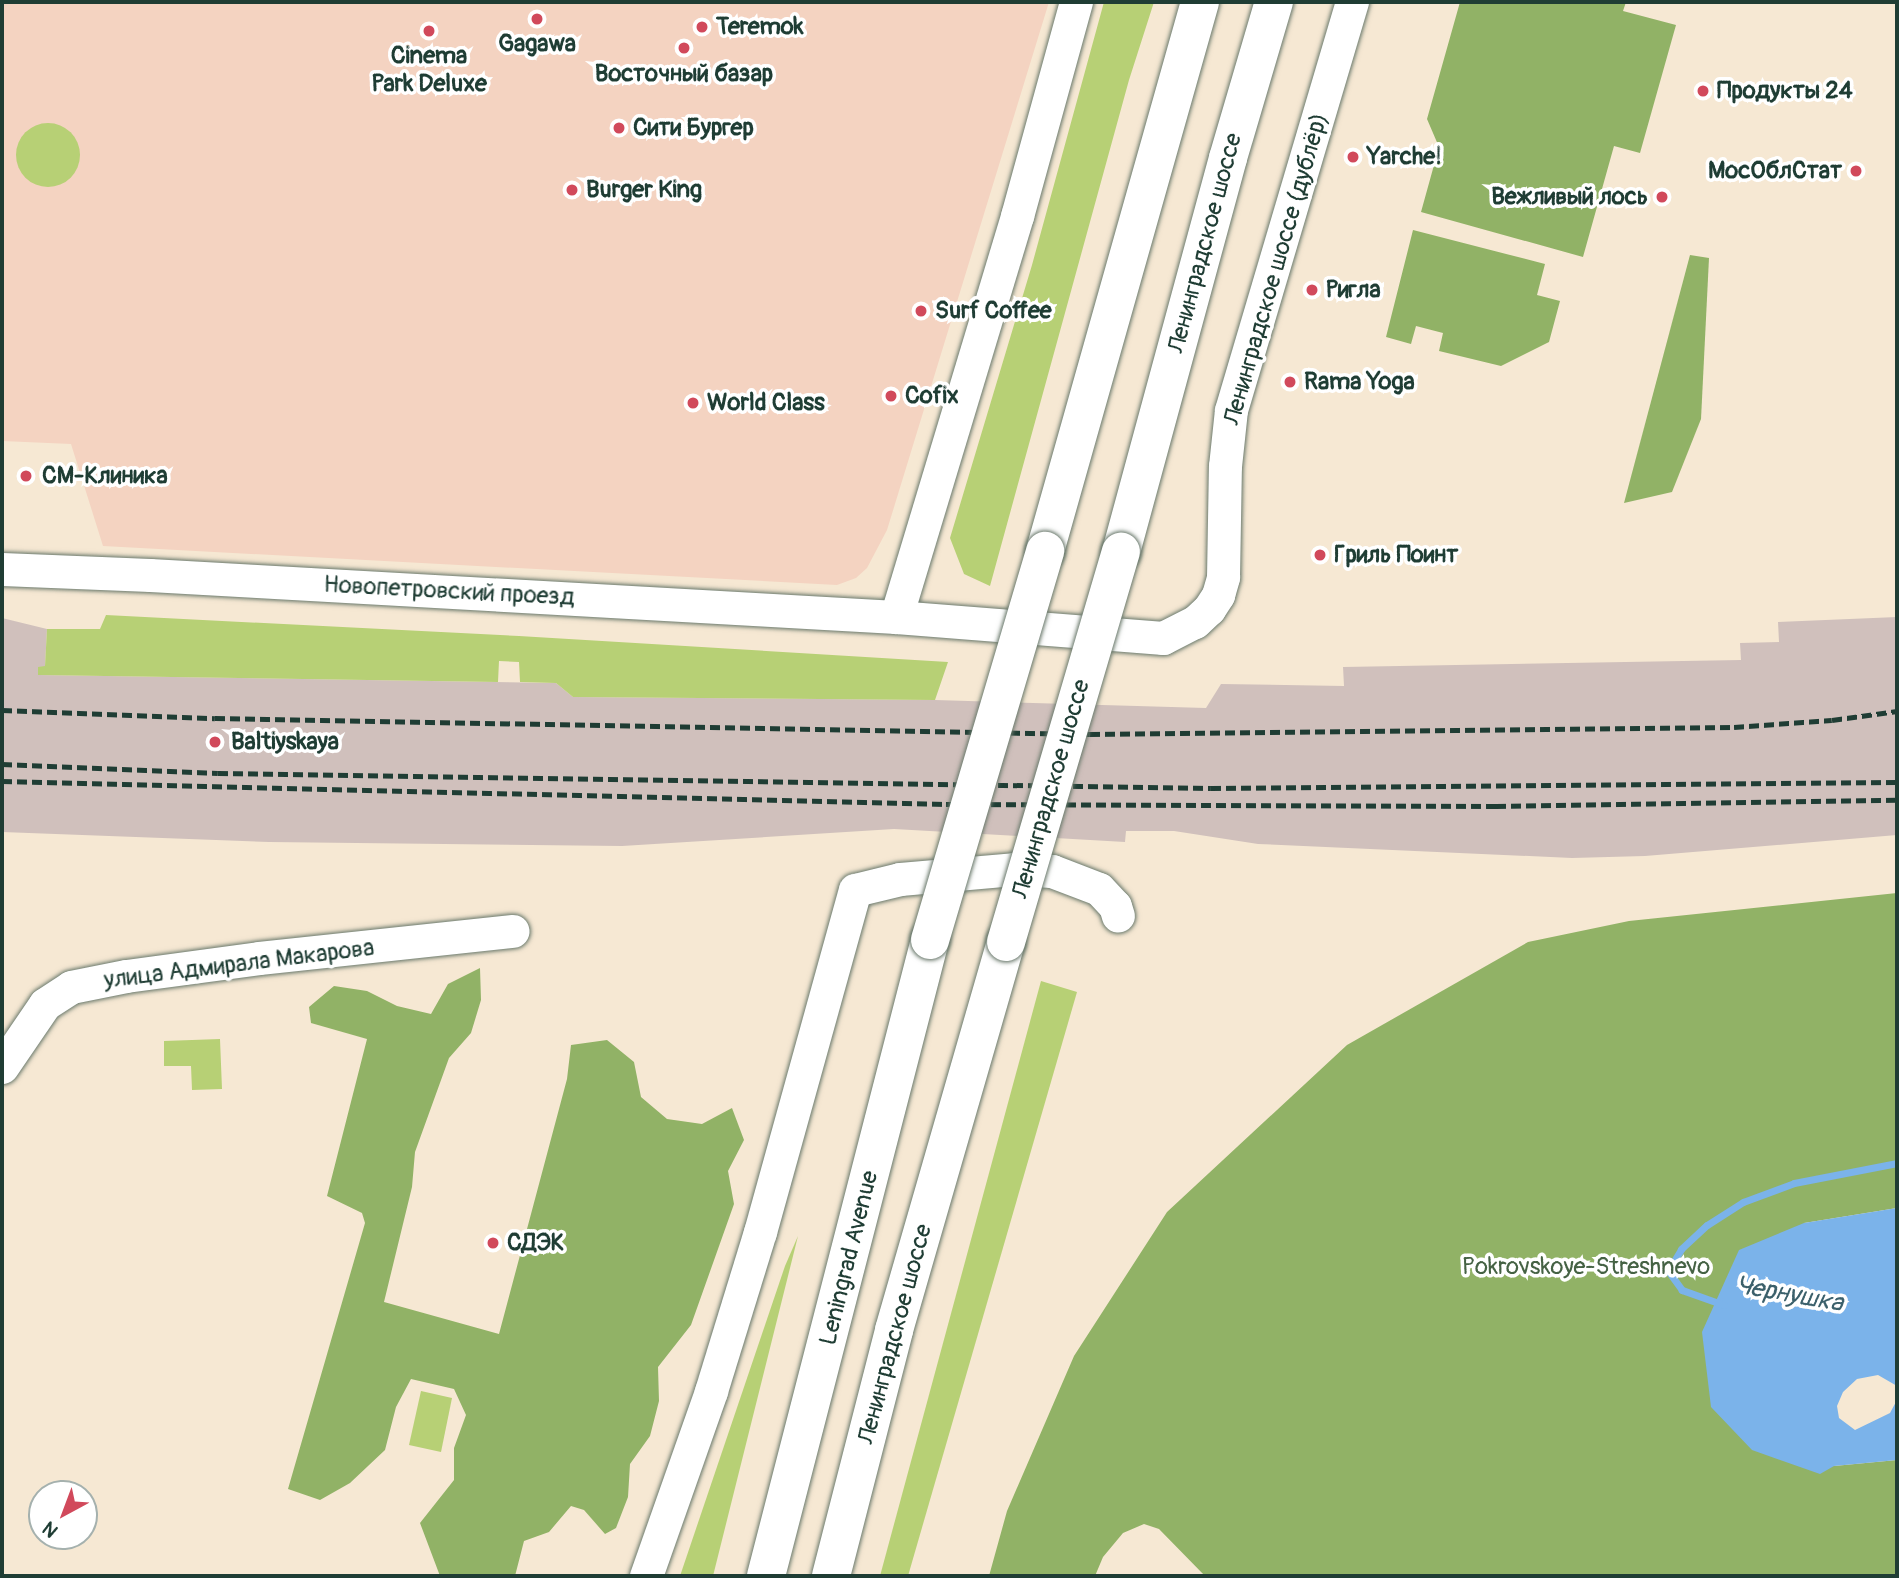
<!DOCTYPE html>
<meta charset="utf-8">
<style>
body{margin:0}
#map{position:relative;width:1899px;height:1578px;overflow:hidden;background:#f6e8d3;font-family:Pangolin,sans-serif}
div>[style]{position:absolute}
.built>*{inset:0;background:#f4d3c1}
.industrial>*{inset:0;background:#d0c0bc}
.green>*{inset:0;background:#b7d075}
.round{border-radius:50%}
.forest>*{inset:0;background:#91b266}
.water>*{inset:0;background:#7bb3ea}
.stream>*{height:7px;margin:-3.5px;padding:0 3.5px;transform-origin:3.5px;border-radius:3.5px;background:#7bb3ea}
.roads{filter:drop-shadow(0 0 2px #6a796c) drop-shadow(0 0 2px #6a796c)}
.tertiary>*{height:33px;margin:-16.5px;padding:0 16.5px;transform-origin:16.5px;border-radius:16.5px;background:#fff}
.primary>*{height:38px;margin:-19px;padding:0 19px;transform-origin:19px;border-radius:19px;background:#fff}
.rail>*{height:5px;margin-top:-2.5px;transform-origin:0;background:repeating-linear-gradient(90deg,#1f3d34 0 10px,transparent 0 15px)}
.bridges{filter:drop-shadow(0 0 2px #6a796c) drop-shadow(0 0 2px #6a796c)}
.primary-bridge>*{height:38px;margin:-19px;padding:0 19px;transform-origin:19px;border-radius:19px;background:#fff}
.dots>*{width:19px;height:19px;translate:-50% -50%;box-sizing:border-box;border:4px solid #fff;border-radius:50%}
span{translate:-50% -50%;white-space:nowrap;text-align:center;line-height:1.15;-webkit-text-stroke:7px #fff;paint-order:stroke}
.poi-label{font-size:24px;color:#1f3d34;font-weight:700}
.left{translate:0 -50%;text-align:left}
.right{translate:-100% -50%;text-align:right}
.street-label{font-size:24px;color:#1f3d34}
.park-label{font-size:24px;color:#456244}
.water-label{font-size:26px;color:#3b606b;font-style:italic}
.frame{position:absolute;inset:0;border:4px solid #1f3d34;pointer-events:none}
.north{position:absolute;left:28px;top:1480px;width:70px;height:70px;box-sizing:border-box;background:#fff;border:2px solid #a5b1ae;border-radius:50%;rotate:221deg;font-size:19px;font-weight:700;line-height:28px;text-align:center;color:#1f3d34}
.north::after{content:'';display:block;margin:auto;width:24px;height:32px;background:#d1495b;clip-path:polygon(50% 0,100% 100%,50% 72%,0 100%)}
</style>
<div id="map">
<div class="built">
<div style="clip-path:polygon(2px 2px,1049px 2px,887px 530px,867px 568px,856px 578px,837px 585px,103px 546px,71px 444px,2px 441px)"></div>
</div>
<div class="industrial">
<div style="clip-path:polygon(1897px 617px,1897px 835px,1645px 856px,1572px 858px,1258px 844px,1174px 831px,1126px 831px,1125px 842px,894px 829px,622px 846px,269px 842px,2px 832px,2px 618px,47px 629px,45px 667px,39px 675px,556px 683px,573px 697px,935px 700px,1206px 708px,1221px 684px,1344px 686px,1343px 667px,1741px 660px,1740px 643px,1779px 642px,1778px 622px)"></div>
</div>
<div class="green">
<div style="clip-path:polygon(1104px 2px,1154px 2px,1129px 80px,990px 586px,964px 574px,950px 538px,1032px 265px)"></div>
<div class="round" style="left:16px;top:123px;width:64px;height:64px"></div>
<div style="clip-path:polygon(106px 615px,519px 636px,948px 662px,935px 700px,573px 697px,556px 683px,520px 682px,519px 662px,499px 661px,498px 682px,38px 675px,38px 667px,45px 666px,47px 629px,100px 629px)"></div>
<div style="clip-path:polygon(1041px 981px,1077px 992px,908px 1576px,880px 1576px)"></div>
<div style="clip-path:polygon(220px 1039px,222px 1089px,192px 1090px,191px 1066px,164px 1066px,164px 1041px)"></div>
<div style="clip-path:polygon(798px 1236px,713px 1576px,680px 1576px,785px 1266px)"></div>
<div style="clip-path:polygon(421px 1391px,452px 1398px,441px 1452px,409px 1445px)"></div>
</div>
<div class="forest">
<div style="clip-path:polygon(1460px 2px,1626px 2px,1623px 11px,1676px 25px,1640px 153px,1614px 146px,1583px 257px,1421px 212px,1439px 147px,1427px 119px)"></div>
<div style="clip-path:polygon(1413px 230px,1545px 264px,1537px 295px,1560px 301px,1549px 342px,1501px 366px,1439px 351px,1443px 333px,1416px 326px,1411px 344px,1386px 337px)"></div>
<div style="clip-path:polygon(1690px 255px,1709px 258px,1701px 419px,1672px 492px,1624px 503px)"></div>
<div style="clip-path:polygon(1897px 893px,1897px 1208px,1804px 1223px,1834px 1466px,1897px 1460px,1897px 1576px,1205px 1576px,1159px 1529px,1144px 1524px,1123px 1533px,1103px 1557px,1095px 1576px,989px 1576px,1007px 1511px,1074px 1356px,1167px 1212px,1347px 1045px,1528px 942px,1629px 921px)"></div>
<div style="clip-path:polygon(480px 968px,481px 1000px,471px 1033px,449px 1058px,415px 1152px,412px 1187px,384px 1302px,499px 1334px,567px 1079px,571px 1045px,607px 1040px,634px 1062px,641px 1097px,667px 1119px,702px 1124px,732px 1108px,744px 1140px,728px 1171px,734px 1204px,691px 1325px,658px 1367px,659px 1401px,650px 1436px,630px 1464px,628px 1497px,616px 1528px,605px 1534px,584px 1510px,571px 1506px,549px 1532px,524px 1541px,515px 1576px,440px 1576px,420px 1523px,454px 1480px,454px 1448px,466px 1415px,454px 1389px,411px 1379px,396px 1407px,385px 1450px,350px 1483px,320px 1500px,288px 1489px,365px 1223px,362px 1213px,327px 1196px,367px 1039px,311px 1023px,309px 1007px,334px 986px,367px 991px,397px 1006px,431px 1014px,448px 984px)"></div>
</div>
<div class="water">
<div style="clip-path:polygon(1897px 1208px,1897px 1386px,1878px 1375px,1857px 1379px,1843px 1392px,1837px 1406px,1839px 1418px,1855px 1430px,1890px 1413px,1897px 1400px,1897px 1460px,1834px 1466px,1820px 1474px,1752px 1450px,1711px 1407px,1702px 1332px,1739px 1250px,1804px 1223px)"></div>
</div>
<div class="stream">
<div style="left:1724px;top:1305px;width:45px;rotate:-160.3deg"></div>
<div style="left:1682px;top:1290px;width:24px;rotate:-126deg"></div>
<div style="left:1668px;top:1271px;width:26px;rotate:-59deg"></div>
<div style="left:1681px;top:1249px;width:35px;rotate:-43deg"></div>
<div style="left:1707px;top:1225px;width:43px;rotate:-32.6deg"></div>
<div style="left:1743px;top:1202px;width:54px;rotate:-20.4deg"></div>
<div style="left:1794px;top:1183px;width:105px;rotate:-11deg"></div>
</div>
<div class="roads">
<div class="tertiary">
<div style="left:2px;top:569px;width:148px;rotate:2.3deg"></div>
<div style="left:150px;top:575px;width:747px;rotate:3.22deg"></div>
<div style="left:896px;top:617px;width:268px;rotate:4.5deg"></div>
<div style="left:1163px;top:638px;width:36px;rotate:-27deg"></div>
<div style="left:1195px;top:622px;width:19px;rotate:-43deg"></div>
<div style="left:1209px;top:609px;width:17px;rotate:-57deg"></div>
<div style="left:1218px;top:595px;width:19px;rotate:-74deg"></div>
<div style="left:1223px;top:577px;width:111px;rotate:-89deg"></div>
<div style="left:1225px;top:466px;width:56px;rotate:-83.9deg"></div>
<div style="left:1231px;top:410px;width:426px;rotate:-73.5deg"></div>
<div style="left:896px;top:617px;width:419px;rotate:-73.2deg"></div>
<div style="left:1017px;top:216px;width:222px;rotate:-74.6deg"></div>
<div style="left:2px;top:1067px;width:76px;rotate:-55.7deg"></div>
<div style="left:45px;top:1004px;width:31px;rotate:-33deg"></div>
<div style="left:71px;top:987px;width:56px;rotate:-11.3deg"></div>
<div style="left:126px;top:976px;width:134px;rotate:-7.7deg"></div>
<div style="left:259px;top:958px;width:255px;rotate:-6.1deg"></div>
<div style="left:646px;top:1576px;width:196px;rotate:-70.6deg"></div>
<div style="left:711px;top:1391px;width:166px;rotate:-72.9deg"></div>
<div style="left:760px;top:1232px;width:355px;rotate:-74.5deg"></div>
<div style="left:855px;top:890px;width:46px;rotate:-13.7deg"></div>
<div style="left:900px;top:879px;width:114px;rotate:-5deg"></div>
<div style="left:1014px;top:869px;width:38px;rotate:3deg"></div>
<div style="left:1052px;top:871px;width:50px;rotate:21deg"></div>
<div style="left:1099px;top:889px;width:23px;rotate:47deg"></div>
<div style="left:1115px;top:906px;width:10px;rotate:73deg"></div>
</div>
<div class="primary">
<div style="left:1045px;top:551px;width:570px;rotate:-74.23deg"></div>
<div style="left:1121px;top:552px;width:408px;rotate:-74.8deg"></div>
<div style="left:1228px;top:158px;width:163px;rotate:-73.6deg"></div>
<div style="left:766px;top:1576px;width:657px;rotate:-75.54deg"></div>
<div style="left:831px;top:1576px;width:254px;rotate:-75.6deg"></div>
<div style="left:894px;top:1330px;width:404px;rotate:-73.9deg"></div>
</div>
</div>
<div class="rail">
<div style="left:2px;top:710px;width:213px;rotate:2.2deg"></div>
<div style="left:215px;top:718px;width:875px;rotate:1.05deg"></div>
<div style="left:1090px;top:734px;width:644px;rotate:-0.62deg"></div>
<div style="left:1734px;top:727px;width:98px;rotate:-4.1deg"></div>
<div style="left:1832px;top:720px;width:66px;rotate:-7.9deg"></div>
<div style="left:2px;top:764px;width:216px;rotate:2.4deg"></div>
<div style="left:218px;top:773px;width:993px;rotate:0.87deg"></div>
<div style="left:1211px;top:788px;width:686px;rotate:-0.5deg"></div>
<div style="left:2px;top:781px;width:944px;rotate:1.4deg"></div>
<div style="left:946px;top:804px;width:550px;rotate:0.21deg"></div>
<div style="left:1496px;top:806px;width:401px;rotate:-0.9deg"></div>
</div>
<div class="bridges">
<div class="primary-bridge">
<div style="left:930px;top:940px;width:406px;rotate:-73.5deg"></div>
<div style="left:1006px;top:942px;width:407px;rotate:-73.6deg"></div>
</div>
</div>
<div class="dots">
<div style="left:537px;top:19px;background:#d1495b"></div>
<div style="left:702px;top:27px;background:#d1495b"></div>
<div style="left:429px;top:31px;background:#d1495b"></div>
<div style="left:684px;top:48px;background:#d1495b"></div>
<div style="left:1703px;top:91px;background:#d1495b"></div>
<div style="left:619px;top:128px;background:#d1495b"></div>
<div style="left:1353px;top:157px;background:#d1495b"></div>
<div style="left:1856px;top:171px;background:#d1495b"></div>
<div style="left:572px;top:190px;background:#d1495b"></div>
<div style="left:1662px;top:197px;background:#d1495b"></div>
<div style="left:1312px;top:290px;background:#d1495b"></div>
<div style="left:921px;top:311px;background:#d1495b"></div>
<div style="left:1290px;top:382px;background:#d1495b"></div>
<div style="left:891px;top:396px;background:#d1495b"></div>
<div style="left:693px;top:403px;background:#d1495b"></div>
<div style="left:26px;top:476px;background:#d1495b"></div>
<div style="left:1320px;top:555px;background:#d1495b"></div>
<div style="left:215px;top:742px;background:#d1495b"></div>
<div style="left:493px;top:1243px;background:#d1495b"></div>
</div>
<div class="poi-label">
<span class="left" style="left:716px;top:27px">Teremok</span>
<span style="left:537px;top:44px">Gagawa</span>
<span style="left:429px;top:70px">Cinema<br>Park Deluxe</span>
<span style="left:684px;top:74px">Восточный базар</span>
<span class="left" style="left:1717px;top:91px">Продукты 24</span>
<span class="left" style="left:633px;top:128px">Сити Бургер</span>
<span class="left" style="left:1367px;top:157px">Yarche!</span>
<span class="right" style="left:1842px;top:171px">МосОблСтат</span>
<span class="left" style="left:586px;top:190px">Burger King</span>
<span class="right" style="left:1648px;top:197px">Вежливый лось</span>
<span class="left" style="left:1326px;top:290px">Ригла</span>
<span class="left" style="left:935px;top:311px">Surf Coffee</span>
<span class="left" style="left:1304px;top:382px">Rama Yoga</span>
<span class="left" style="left:905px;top:396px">Cofix</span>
<span class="left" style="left:707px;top:403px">World Class</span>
<span class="left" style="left:42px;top:476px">СМ-Клиника</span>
<span class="left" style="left:1334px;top:555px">Гриль Поинт</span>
<span class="left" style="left:231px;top:742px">Baltiyskaya</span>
<span class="left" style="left:507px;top:1243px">СДЭК</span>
</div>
<div class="street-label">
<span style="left:1205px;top:243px;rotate:-75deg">Ленинградское шоссе</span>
<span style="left:1276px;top:269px;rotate:-74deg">Ленинградское шоссе (дублёр)</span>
<span style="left:449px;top:591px;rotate:3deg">Новопетровский проезд</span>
<span style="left:1051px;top:789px;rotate:-74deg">Ленинградское шоссе</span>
<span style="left:239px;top:964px;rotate:-7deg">улица Адмирала Макарова</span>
<span style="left:849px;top:1258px;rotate:-76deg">Leningrad Avenue</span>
<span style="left:895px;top:1334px;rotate:-75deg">Ленинградское шоссе</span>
</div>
<div class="park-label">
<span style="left:1586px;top:1267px">Pokrovskoye-Streshnevo</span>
</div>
<div class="water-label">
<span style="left:1789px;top:1295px;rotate:10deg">Чернушка</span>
</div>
<div class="frame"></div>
<div class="north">N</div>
</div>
